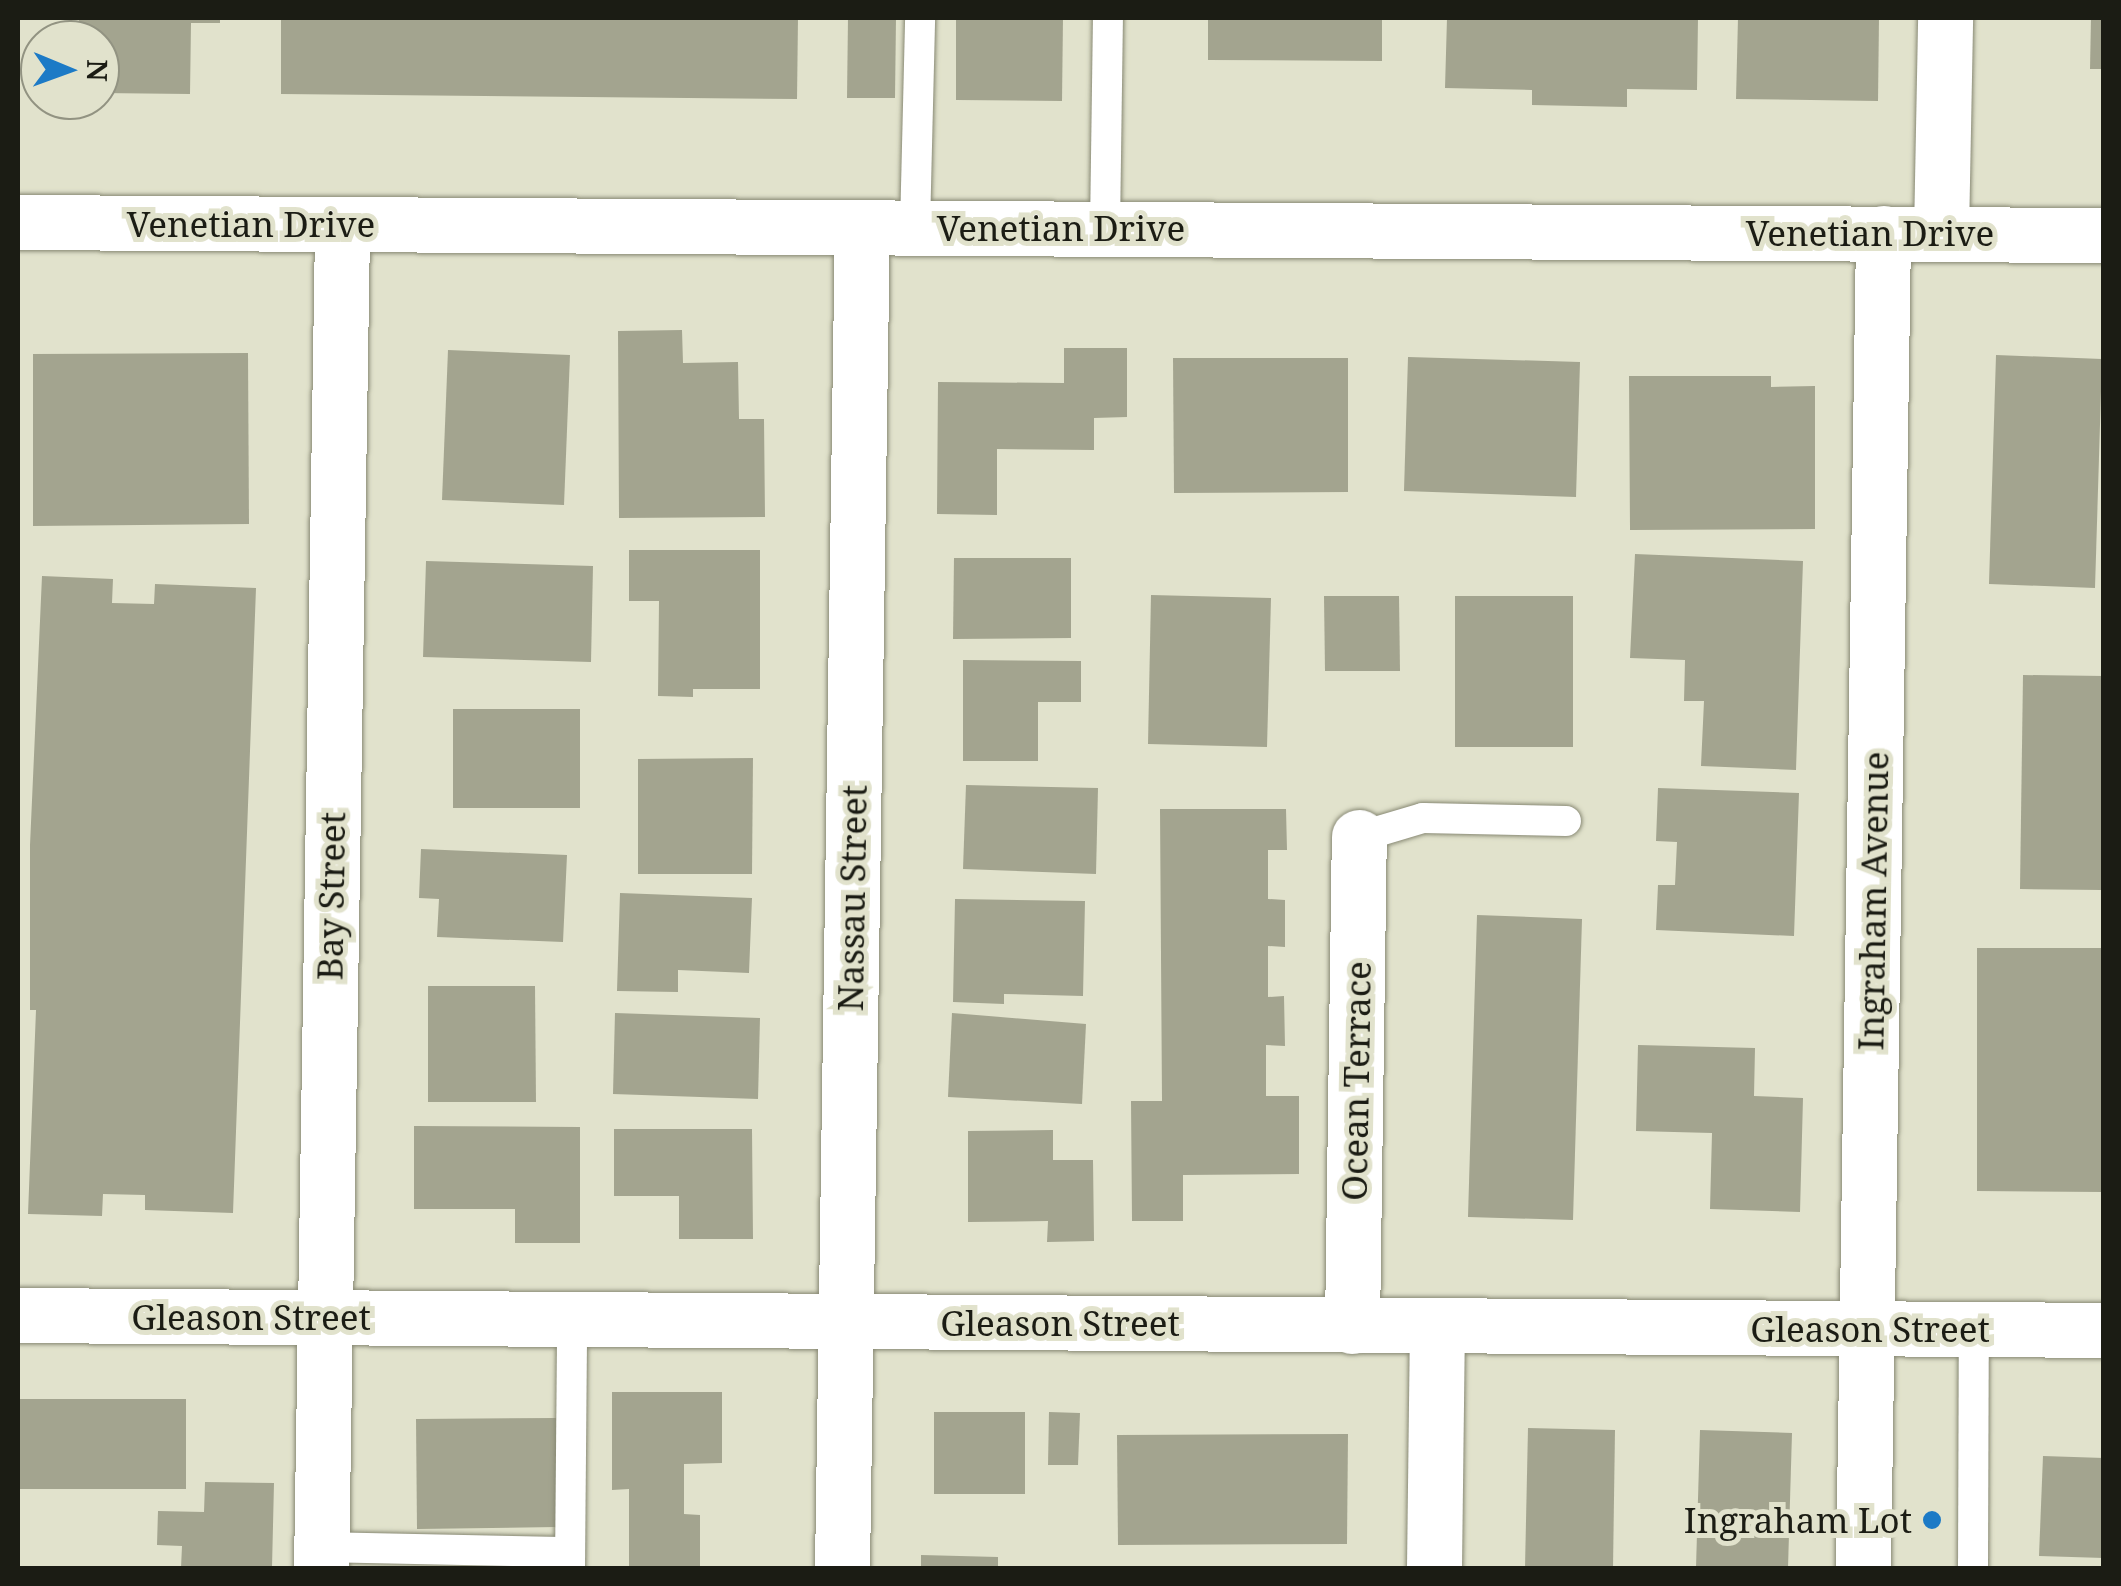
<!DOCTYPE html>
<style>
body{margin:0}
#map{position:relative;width:2121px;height:1586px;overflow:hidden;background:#e1e2cc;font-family:"Noto Serif",serif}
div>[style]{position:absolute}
.building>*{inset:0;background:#a3a48f}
.roads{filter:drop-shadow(0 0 2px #888974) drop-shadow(0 0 2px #888974)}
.service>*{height:30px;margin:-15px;padding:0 15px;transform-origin:15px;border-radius:15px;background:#fff}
.minor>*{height:55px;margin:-27.5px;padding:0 27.5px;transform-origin:27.5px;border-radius:27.5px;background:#fff}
.dots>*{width:28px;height:28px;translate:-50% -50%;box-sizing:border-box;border:5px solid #e1e2cc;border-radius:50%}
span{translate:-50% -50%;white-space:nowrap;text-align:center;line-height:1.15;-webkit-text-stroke:10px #e1e2cc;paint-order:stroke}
.street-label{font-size:35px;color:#1b1c14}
.poi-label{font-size:35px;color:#1b1c14}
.right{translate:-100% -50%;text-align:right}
.frame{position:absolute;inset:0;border:20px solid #1b1c14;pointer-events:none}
.north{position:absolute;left:20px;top:20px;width:100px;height:100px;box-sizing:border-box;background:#e1e2cc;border:2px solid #929382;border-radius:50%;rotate:91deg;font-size:28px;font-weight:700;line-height:40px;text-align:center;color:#1b1c14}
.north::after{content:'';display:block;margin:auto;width:35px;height:45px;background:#1c7ac6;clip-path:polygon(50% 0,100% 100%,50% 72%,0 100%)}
</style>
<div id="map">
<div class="building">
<div style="clip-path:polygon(79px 18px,220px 18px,220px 23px,191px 23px,190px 94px,100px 93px,100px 40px,79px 40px)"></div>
<div style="clip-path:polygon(281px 18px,798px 18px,797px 99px,281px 94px)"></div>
<div style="clip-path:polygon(848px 18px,896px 18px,895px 98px,847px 98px)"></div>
<div style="clip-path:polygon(956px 18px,1063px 18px,1062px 101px,956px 100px)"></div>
<div style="clip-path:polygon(1208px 18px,1382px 18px,1382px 61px,1208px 60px)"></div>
<div style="clip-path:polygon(1447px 18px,1698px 18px,1697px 90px,1627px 89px,1627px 107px,1532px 105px,1532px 90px,1445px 88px)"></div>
<div style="clip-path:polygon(1738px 18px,1879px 18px,1878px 101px,1736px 99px)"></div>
<div style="clip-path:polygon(2091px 18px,2104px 18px,2104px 69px,2090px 69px)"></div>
<div style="clip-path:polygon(682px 330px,683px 363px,738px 362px,739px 419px,764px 419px,765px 517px,619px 518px,618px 331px)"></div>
<div style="clip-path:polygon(1064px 348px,1127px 348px,1127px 417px,1094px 418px,1094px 450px,997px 449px,997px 515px,937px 514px,938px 382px,1064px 383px)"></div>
<div style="clip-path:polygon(448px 350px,570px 355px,564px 505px,442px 500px)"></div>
<div style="clip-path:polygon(248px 353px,249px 524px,33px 526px,33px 354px)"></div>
<div style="clip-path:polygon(1996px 355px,2102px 359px,2095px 588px,1989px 584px)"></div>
<div style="clip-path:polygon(1408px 357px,1580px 362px,1576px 497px,1404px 491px)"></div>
<div style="clip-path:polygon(1173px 358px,1348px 358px,1348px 492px,1174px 493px)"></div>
<div style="clip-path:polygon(1629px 376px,1771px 376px,1771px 387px,1815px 386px,1815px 529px,1630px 530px)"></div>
<div style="clip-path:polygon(629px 550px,760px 550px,760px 689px,693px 689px,693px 697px,658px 696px,659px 601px,629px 601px)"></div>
<div style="clip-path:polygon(1635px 554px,1803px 561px,1796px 770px,1701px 766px,1704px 701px,1684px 701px,1685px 660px,1630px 658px)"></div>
<div style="clip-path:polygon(954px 558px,1071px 558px,1071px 638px,953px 639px)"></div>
<div style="clip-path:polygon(426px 561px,593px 566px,591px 662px,423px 657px)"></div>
<div style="clip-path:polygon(42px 576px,113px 579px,112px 603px,154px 604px,155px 584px,256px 588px,233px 1213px,145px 1210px,145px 1195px,103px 1194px,102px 1216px,28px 1214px,36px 1010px,30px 1010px,30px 845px)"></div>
<div style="clip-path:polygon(1151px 595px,1271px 598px,1267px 747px,1148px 744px)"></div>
<div style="clip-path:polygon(1324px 596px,1399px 596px,1400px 671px,1325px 671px)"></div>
<div style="clip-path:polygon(1455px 596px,1573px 596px,1573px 747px,1455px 747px)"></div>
<div style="clip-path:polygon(963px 660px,1081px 661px,1081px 702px,1038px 702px,1038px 761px,963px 761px)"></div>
<div style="clip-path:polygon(2023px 675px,2104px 676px,2101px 890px,2020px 889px)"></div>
<div style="clip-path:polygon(453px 709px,580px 709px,580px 808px,453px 808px)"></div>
<div style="clip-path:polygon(753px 758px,752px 874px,638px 874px,638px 759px)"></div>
<div style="clip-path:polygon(966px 785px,1098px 788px,1096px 874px,963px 869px)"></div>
<div style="clip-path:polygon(1658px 788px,1799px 793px,1794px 936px,1656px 930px,1658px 885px,1675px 885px,1677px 842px,1656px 841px)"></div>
<div style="clip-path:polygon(1160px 809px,1286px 809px,1287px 850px,1268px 850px,1268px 899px,1285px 900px,1285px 947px,1268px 946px,1268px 997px,1284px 996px,1285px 1046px,1266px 1045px,1266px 1096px,1299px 1096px,1299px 1174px,1183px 1175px,1183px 1221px,1132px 1221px,1131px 1101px,1162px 1101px)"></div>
<div style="clip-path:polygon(421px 849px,567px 855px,563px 942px,437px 937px,439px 899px,419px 898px)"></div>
<div style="clip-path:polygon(620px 893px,752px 898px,749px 973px,678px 970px,678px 992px,617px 991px)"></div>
<div style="clip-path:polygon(955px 899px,1085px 901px,1083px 996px,1004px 994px,1004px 1004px,953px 1002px)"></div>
<div style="clip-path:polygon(1477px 915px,1582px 919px,1573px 1220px,1468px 1217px)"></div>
<div style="clip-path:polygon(1977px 948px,2104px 948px,2104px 1192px,1977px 1191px)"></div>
<div style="clip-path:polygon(428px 986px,535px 986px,536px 1102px,428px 1102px)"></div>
<div style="clip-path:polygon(615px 1013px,760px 1018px,758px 1099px,613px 1094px)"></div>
<div style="clip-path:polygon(952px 1013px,1086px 1024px,1082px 1104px,948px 1097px)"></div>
<div style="clip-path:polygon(1638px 1045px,1755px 1048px,1754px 1096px,1803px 1098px,1800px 1212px,1710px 1209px,1712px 1133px,1636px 1131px)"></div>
<div style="clip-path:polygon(414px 1126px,580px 1127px,580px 1243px,515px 1243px,515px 1209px,414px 1209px)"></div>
<div style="clip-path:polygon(614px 1129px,752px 1129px,753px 1239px,679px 1239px,679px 1196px,614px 1196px)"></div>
<div style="clip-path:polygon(1053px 1130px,1053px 1160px,1093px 1160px,1094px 1241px,1047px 1242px,1048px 1221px,968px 1222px,968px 1131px)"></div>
<div style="clip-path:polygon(612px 1392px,722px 1392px,722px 1463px,684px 1464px,684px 1514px,700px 1515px,700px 1566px,629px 1566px,629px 1489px,612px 1490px)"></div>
<div style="clip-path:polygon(18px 1399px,186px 1399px,186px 1489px,18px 1489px)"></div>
<div style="clip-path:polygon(934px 1412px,1025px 1412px,1025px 1494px,934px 1494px)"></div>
<div style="clip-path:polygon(1049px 1412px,1080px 1413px,1078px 1465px,1048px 1465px)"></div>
<div style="clip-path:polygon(556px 1418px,557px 1527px,417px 1529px,416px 1419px)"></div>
<div style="clip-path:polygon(1528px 1428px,1615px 1430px,1613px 1568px,1525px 1568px)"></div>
<div style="clip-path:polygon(1700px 1430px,1792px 1433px,1788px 1568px,1696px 1568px)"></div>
<div style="clip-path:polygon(1348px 1434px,1347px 1544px,1118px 1545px,1117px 1435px)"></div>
<div style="clip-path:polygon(2043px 1456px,2104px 1458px,2104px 1558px,2039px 1556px)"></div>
<div style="clip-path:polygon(205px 1482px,274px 1483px,272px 1568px,181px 1568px,182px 1546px,157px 1545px,158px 1511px,204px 1512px)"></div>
<div style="clip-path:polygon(921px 1555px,998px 1557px,998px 1568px,921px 1568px)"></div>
</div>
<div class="roads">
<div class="service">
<div style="left:915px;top:228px;width:210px;rotate:-88.6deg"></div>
<div style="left:1105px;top:229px;width:211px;rotate:-89.2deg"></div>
<div style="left:1359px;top:837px;width:67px;rotate:-16.5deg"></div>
<div style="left:1423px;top:818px;width:143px;rotate:1.2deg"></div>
<div style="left:321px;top:1547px;width:249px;rotate:1.2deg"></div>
<div style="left:570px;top:1568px;width:249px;rotate:-89.5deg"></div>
<div style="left:1973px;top:1568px;width:238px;rotate:-89.8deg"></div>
</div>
<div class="minor">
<div style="left:18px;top:222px;width:2086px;rotate:0.36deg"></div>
<div style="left:1941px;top:233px;width:215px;rotate:-88.9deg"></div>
<div style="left:18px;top:1315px;width:2086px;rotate:0.41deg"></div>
<div style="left:1352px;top:1326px;width:489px;rotate:-89.2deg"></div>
<div style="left:321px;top:1568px;width:1344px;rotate:-89.1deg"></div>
<div style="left:842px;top:1568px;width:1341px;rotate:-89.15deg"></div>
<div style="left:1434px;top:1568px;width:242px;rotate:-89.3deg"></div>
<div style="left:1863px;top:1568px;width:1335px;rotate:-89.14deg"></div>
</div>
</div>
<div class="dots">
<div style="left:1932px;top:1520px;background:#1c7ac6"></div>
</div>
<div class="street-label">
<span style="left:251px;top:224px">Venetian Drive</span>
<span style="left:1061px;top:228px">Venetian Drive</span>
<span style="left:1870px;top:233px">Venetian Drive</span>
<span style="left:331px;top:896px;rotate:-89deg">Bay Street</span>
<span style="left:852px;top:898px;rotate:-89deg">Nassau Street</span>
<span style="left:1873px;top:901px;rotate:-89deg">Ingraham Avenue</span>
<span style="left:1356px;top:1081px;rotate:-89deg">Ocean Terrace</span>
<span style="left:251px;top:1317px">Gleason Street</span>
<span style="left:1060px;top:1323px">Gleason Street</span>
<span style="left:1870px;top:1329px">Gleason Street</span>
</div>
<div class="poi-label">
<span class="right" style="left:1912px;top:1520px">Ingraham Lot</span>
</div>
<div class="frame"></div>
<div class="north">N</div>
</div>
